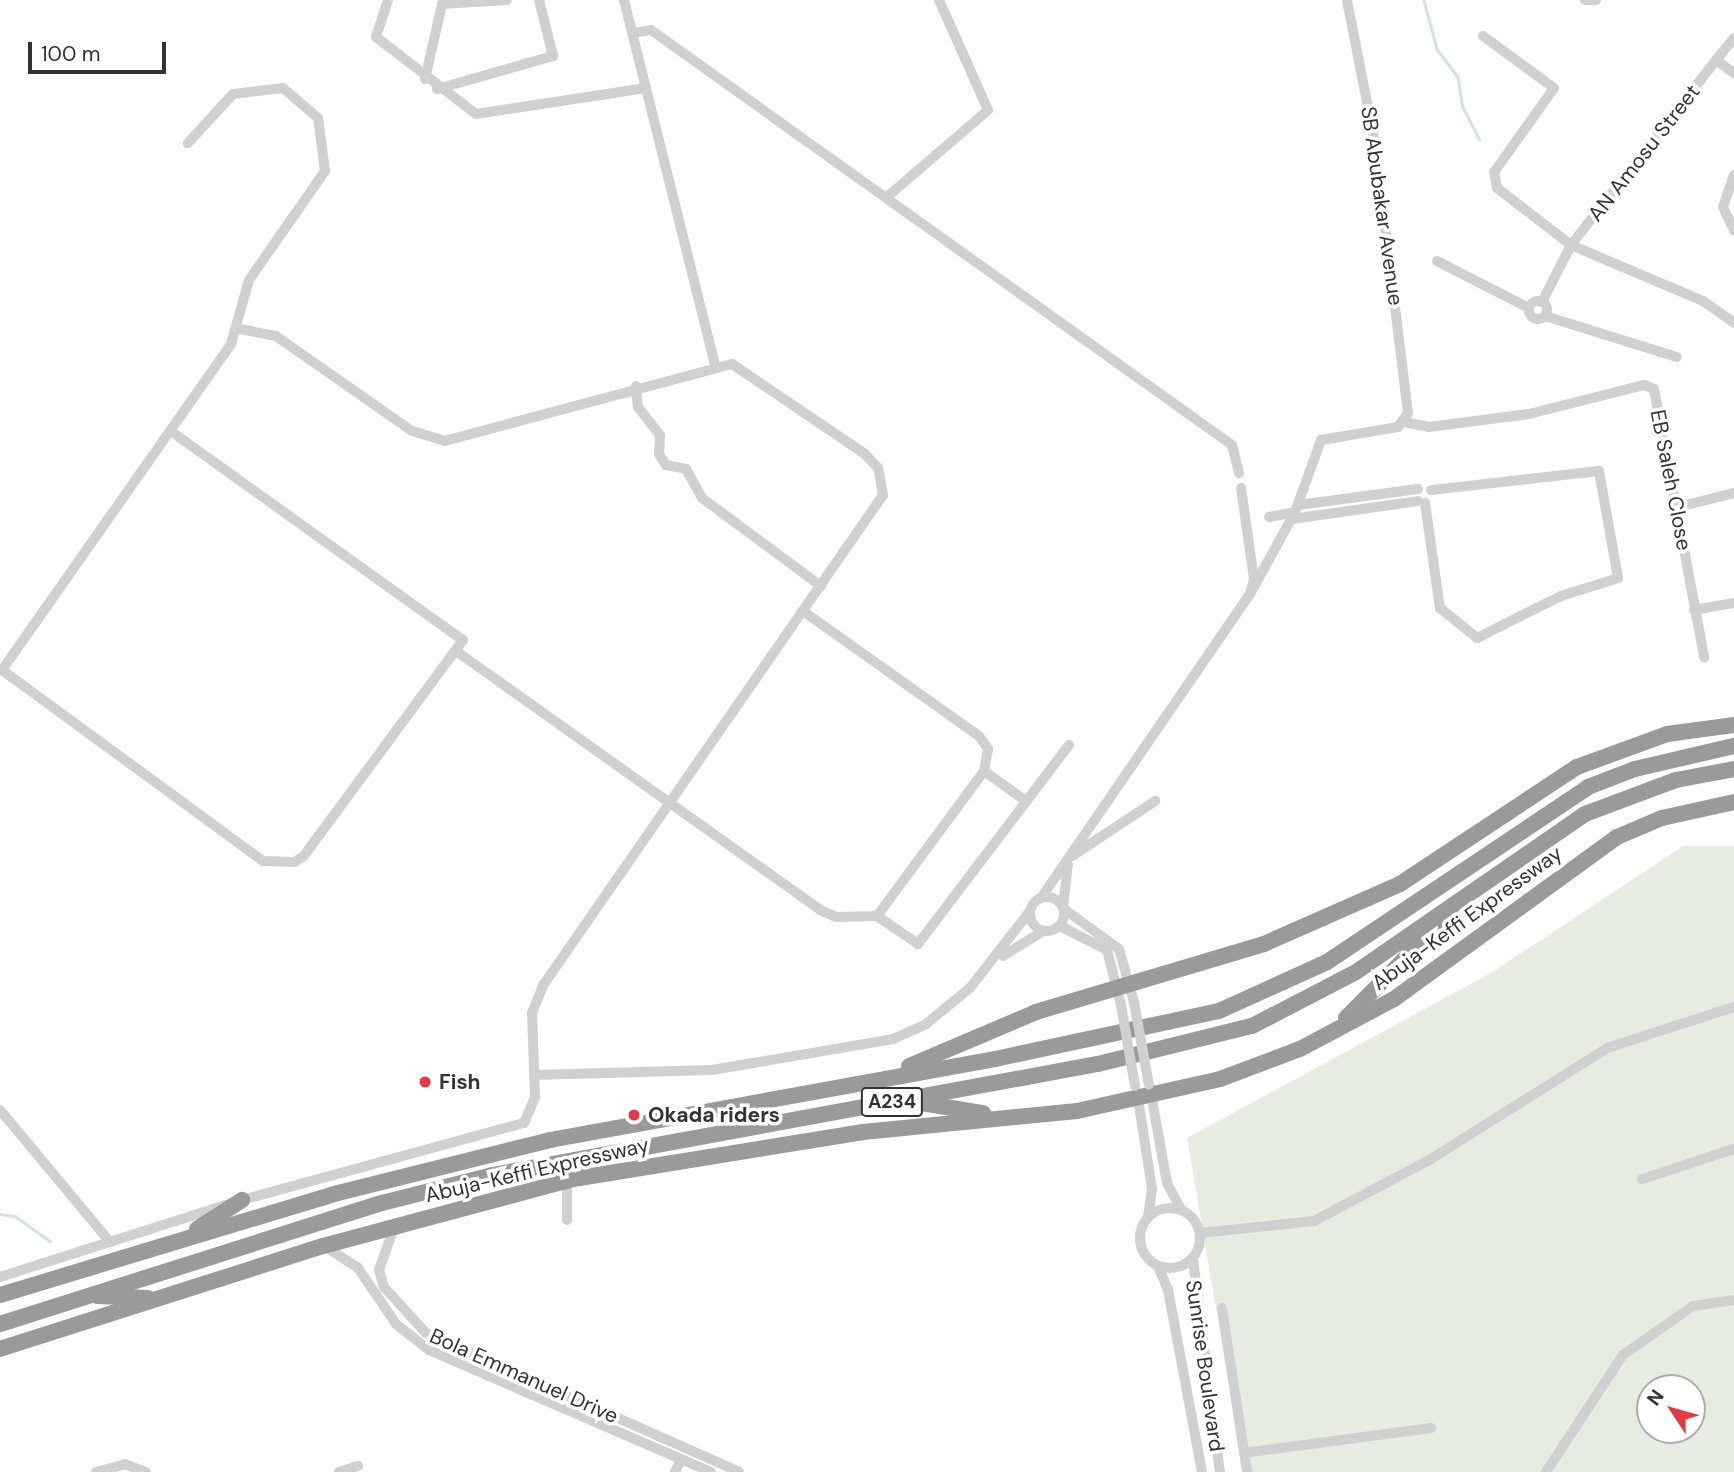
<!DOCTYPE html>
<style>
body{margin:0}
#map{position:relative;width:1734px;height:1472px;overflow:hidden;background:#fff;font-family:"DM Sans",sans-serif}
div>[style]{position:absolute}
.green>*{inset:0;background:#e6ecdf}
.stream>*{height:2.5px;margin:-1.25px;padding:0 1.25px;transform-origin:1.25px;border-radius:1.25px;background:#cfe2ee}
.minor>*{height:10px;margin:-5px;padding:0 5px;transform-origin:5px;border-radius:5px;background:#d0d0d0}
.minor>.ring{margin:-5px;padding:0;box-sizing:content-box;background:none;border:10px solid #d0d0d0;border-radius:50%}
.highway>*{height:16px;margin:-8px;padding:0 8px;transform-origin:8px;border-radius:8px;background:#9a9a9a}
.minor-bridge>*{height:10px;margin:-5px;padding:0 5px;transform-origin:5px;border-radius:5px;background:#d0d0d0}
.dots>*{width:19px;height:19px;translate:-50% -50%;box-sizing:border-box;border:4px solid #fff;border-radius:50%}
span{translate:-50% -50%;white-space:nowrap;text-align:center;line-height:1.15;-webkit-text-stroke:7px #fff;paint-order:stroke}
.shield-label span{padding:2px 5px;background:#fff;border:2px solid;border-radius:5px;-webkit-text-stroke-width:0}
.shield-label{font-size:19px;color:#333;font-weight:700}
.street-label{font-size:21px;color:#333}
.poi-label{font-size:21px;color:#333;font-weight:700}
.left{translate:0 -50%;text-align:left}
.north{position:absolute;left:1636px;top:1374px;width:70px;height:70px;box-sizing:border-box;background:#fff;border:2px solid #adadad;border-radius:50%;rotate:306deg;font-size:19px;font-weight:700;line-height:28px;text-align:center;color:#333}
.north::after{content:'';display:block;margin:auto;width:24px;height:32px;background:#e63946;clip-path:polygon(50% 0,100% 100%,50% 72%,0 100%)}
.scale{position:absolute;left:28px;top:42px;width:138px;height:32px;box-sizing:border-box;border:4px solid #333;border-top:0;padding-left:9px;font-size:21px;line-height:24px;white-space:nowrap;color:#333;-webkit-text-stroke:5px #fff;paint-order:stroke}
</style>
<div id="map">
<div class="green">
<div style="clip-path:polygon(evenodd,1683px 846px,1734px 846px,1734px 1472px,1244px 1472px,1187px 1138px,1491px 973px,1683px 846px,1650px 1388px,1692px 1388px,1692px 1430px,1650px 1430px,1650px 1388px)"></div>
</div>
<div class="stream">
<div style="left:1424px;top:0;width:51px;rotate:75.1deg"></div>
<div style="left:1437px;top:49px;width:35px;rotate:53deg"></div>
<div style="left:1458px;top:77px;width:30px;rotate:81deg"></div>
<div style="left:1463px;top:107px;width:36px;rotate:63deg"></div>
<div style="left:0;top:1214px;width:15px;rotate:8deg"></div>
<div style="left:15px;top:1216px;width:43px;rotate:35.5deg"></div>
</div>
<div class="minor">
<div style="left:388px;top:0;width:39px;rotate:108deg"></div>
<div style="left:376px;top:37px;width:126px;rotate:37.6deg"></div>
<div style="left:476px;top:114px;width:172px;rotate:-8.7deg"></div>
<div style="left:624px;top:0;width:375px;rotate:76deg"></div>
<div style="left:1585px;top:0;width:11px"></div>
<div style="left:633px;top:33px;width:18px;rotate:-9deg"></div>
<div style="left:651px;top:30px;width:714px;rotate:35.54deg"></div>
<div style="left:1232px;top:445px;width:29px;rotate:76deg"></div>
<div style="left:1483px;top:36px;width:88px;rotate:36.2deg"></div>
<div style="left:1554px;top:88px;width:103px;rotate:125.5deg"></div>
<div style="left:1494px;top:172px;width:16px;rotate:79deg"></div>
<div style="left:1497px;top:188px;width:93px;rotate:37.6deg"></div>
<div style="left:1571px;top:245px;width:143px;rotate:23deg"></div>
<div style="left:1703px;top:301px;width:38px;rotate:35deg"></div>
<div style="left:1734px;top:38px;width:28px;rotate:129deg"></div>
<div style="left:1716px;top:60px;width:22px;rotate:36deg"></div>
<div style="left:425px;top:79px;width:77px;rotate:-77.2deg"></div>
<div style="left:442px;top:4px;width:65px;rotate:-3.5deg"></div>
<div style="left:437px;top:89px;width:121px;rotate:-15.9deg"></div>
<div style="left:553px;top:56px;width:58px;rotate:-104deg"></div>
<div style="left:1734px;top:175px;width:34px;rotate:109deg"></div>
<div style="left:1723px;top:207px;width:26px;rotate:65deg"></div>
<div style="left:887px;top:197px;width:133px;rotate:-40.7deg"></div>
<div style="left:988px;top:110px;width:120px;rotate:-114deg"></div>
<div style="left:1437px;top:261px;width:103px;rotate:27.1deg"></div>
<div class="ring" style="left:1529px;top:301px;width:8px;height:8px"></div>
<div style="left:1542px;top:302px;width:64px;rotate:-63deg"></div>
<div style="left:1571px;top:245px;width:235px;rotate:-51.9deg"></div>
<div style="left:1545px;top:316px;width:138px;rotate:17.3deg"></div>
<div style="left:636px;top:386px;width:21px;rotate:85deg"></div>
<div style="left:638px;top:407px;width:36px;rotate:52deg"></div>
<div style="left:660px;top:435px;width:19px;rotate:93deg"></div>
<div style="left:659px;top:454px;width:13px;rotate:58deg"></div>
<div style="left:666px;top:465px;width:20px;rotate:11deg"></div>
<div style="left:686px;top:469px;width:33px;rotate:61deg"></div>
<div style="left:702px;top:498px;width:148px;rotate:36.5deg"></div>
<div style="left:1404px;top:422px;width:25px;rotate:11deg"></div>
<div style="left:1429px;top:427px;width:101px;rotate:-7.4deg"></div>
<div style="left:1529px;top:414px;width:119px;rotate:-14.2deg"></div>
<div style="left:1644px;top:385px;width:11px;rotate:22deg"></div>
<div style="left:1654px;top:389px;width:273px;rotate:79.4deg"></div>
<div style="left:172px;top:432px;width:358px;rotate:35.6deg"></div>
<div style="left:463px;top:640px;width:268px;rotate:126.4deg"></div>
<div style="left:304px;top:856px;width:12px;rotate:149deg"></div>
<div style="left:294px;top:862px;width:31px;rotate:-178deg"></div>
<div style="left:263px;top:861px;width:323px;rotate:-143.8deg"></div>
<div style="left:2px;top:670px;width:398px;rotate:-54.9deg"></div>
<div style="left:231px;top:344px;width:66px;rotate:-74.3deg"></div>
<div style="left:249px;top:280px;width:133px;rotate:-55.1deg"></div>
<div style="left:325px;top:171px;width:53px;rotate:-97.5deg"></div>
<div style="left:318px;top:118px;width:46px;rotate:-139.4deg"></div>
<div style="left:283px;top:88px;width:50px;rotate:173.2deg"></div>
<div style="left:233px;top:94px;width:67px;rotate:132.6deg"></div>
<div style="left:1425px;top:503px;width:106px;rotate:81.9deg"></div>
<div style="left:1440px;top:608px;width:48px;rotate:39deg"></div>
<div style="left:1477px;top:638px;width:94px;rotate:-26.6deg"></div>
<div style="left:1561px;top:596px;width:60px;rotate:-17.5deg"></div>
<div style="left:1618px;top:578px;width:109px;rotate:-100.1deg"></div>
<div style="left:1599px;top:471px;width:169px;rotate:173.5deg"></div>
<div style="left:1298px;top:505px;width:121px;rotate:-7.6deg"></div>
<div style="left:1678px;top:507px;width:58px;rotate:-14deg"></div>
<div style="left:1269px;top:517px;width:26px;rotate:-11deg"></div>
<div style="left:1292px;top:519px;width:127px;rotate:-8.1deg"></div>
<div style="left:1250px;top:594px;width:94px;rotate:-61.2deg"></div>
<div style="left:1295px;top:512px;width:77px;rotate:-70.1deg"></div>
<div style="left:1321px;top:440px;width:78px;rotate:-9.6deg"></div>
<div style="left:1398px;top:427px;width:17px;rotate:-54deg"></div>
<div style="left:1408px;top:413px;width:272px;rotate:-97deg"></div>
<div style="left:1375px;top:143px;width:146px;rotate:-101.1deg"></div>
<div style="left:1694px;top:610px;width:41px;rotate:-9.9deg"></div>
<div style="left:803px;top:611px;width:216px;rotate:35.4deg"></div>
<div style="left:979px;top:736px;width:16px;rotate:55deg"></div>
<div style="left:988px;top:749px;width:22px;rotate:100deg"></div>
<div style="left:984px;top:771px;width:180px;rotate:126.4deg"></div>
<div style="left:456px;top:651px;width:447px;rotate:35.4deg"></div>
<div style="left:820px;top:910px;width:17px;rotate:24deg"></div>
<div style="left:836px;top:917px;width:41px;rotate:-1.4deg"></div>
<div style="left:877px;top:916px;width:50px;rotate:34.3deg"></div>
<div style="left:918px;top:944px;width:250px;rotate:-52.8deg"></div>
<div style="left:984px;top:771px;width:52px;rotate:35.5deg"></div>
<div style="left:1072px;top:856px;width:100px;rotate:-33.5deg"></div>
<div class="ring" style="left:1030px;top:897px;width:24px;height:24px"></div>
<div style="left:1041px;top:898px;width:369px;rotate:-55.5deg"></div>
<div style="left:1250px;top:594px;width:16px;rotate:-75deg"></div>
<div style="left:1254px;top:579px;width:92px;rotate:-98.1deg"></div>
<div style="left:1063px;top:907px;width:43px;rotate:-83.4deg"></div>
<div style="left:1064px;top:909px;width:68px;rotate:36deg"></div>
<div style="left:1119px;top:949px;width:55px;rotate:74.2deg"></div>
<div style="left:1060px;top:926px;width:53px;rotate:27.1deg"></div>
<div style="left:1107px;top:950px;width:57px;rotate:75.7deg"></div>
<div style="left:1003px;top:956px;width:47px;rotate:-32deg"></div>
<div style="left:534px;top:1075px;width:178px;rotate:-1.6deg"></div>
<div style="left:712px;top:1070px;width:184px;rotate:-9.7deg"></div>
<div style="left:893px;top:1039px;width:36px;rotate:-24deg"></div>
<div style="left:926px;top:1024px;width:57px;rotate:-39.3deg"></div>
<div style="left:970px;top:988px;width:98px;rotate:-52.1deg"></div>
<div style="left:1150px;top:1088px;width:97px;rotate:79.9deg"></div>
<div style="left:1167px;top:1183px;width:30px;rotate:62deg"></div>
<div style="left:1137px;top:1092px;width:98px;rotate:81.2deg"></div>
<div style="left:1152px;top:1189px;width:28px;rotate:98deg"></div>
<div style="left:0;top:1110px;width:172px;rotate:50.2deg"></div>
<div style="left:1642px;top:1179px;width:97px;rotate:-18.1deg"></div>
<div style="left:567px;top:1180px;width:40px;rotate:90deg"></div>
<div class="ring" style="left:1140px;top:1208px;width:50px;height:50px"></div>
<div style="left:395px;top:1225px;width:48px;rotate:109.6deg"></div>
<div style="left:379px;top:1270px;width:18px;rotate:74deg"></div>
<div style="left:384px;top:1287px;width:62px;rotate:47.6deg"></div>
<div style="left:426px;top:1333px;width:342px;rotate:23.9deg"></div>
<div style="left:1200px;top:1233px;width:115px;rotate:-6deg"></div>
<div style="left:1314px;top:1221px;width:132px;rotate:-27.9deg"></div>
<div style="left:1431px;top:1159px;width:208px;rotate:-32.2deg"></div>
<div style="left:1607px;top:1048px;width:133px;rotate:-17.9deg"></div>
<div style="left:326px;top:1247px;width:38px;rotate:33deg"></div>
<div style="left:358px;top:1268px;width:68px;rotate:55.8deg"></div>
<div style="left:396px;top:1324px;width:42px;rotate:38.2deg"></div>
<div style="left:429px;top:1350px;width:307px;rotate:23.4deg"></div>
<div style="left:1193px;top:1259px;width:215px;rotate:82.8deg"></div>
<div style="left:1158px;top:1266px;width:26px;rotate:67deg"></div>
<div style="left:1168px;top:1290px;width:185px;rotate:79.4deg"></div>
<div style="left:0;top:1277px;width:254px;rotate:-17.7deg"></div>
<div style="left:242px;top:1200px;width:292px;rotate:-15.3deg"></div>
<div style="left:524px;top:1123px;width:28px;rotate:-67deg"></div>
<div style="left:535px;top:1097px;width:84px;rotate:-92deg"></div>
<div style="left:532px;top:1013px;width:31px;rotate:-68deg"></div>
<div style="left:544px;top:984px;width:595px;rotate:-55.27deg"></div>
<div style="left:883px;top:495px;width:27px;rotate:-100deg"></div>
<div style="left:878px;top:468px;width:19px;rotate:-133deg"></div>
<div style="left:865px;top:454px;width:161px;rotate:-145.9deg"></div>
<div style="left:732px;top:364px;width:297px;rotate:165deg"></div>
<div style="left:445px;top:441px;width:34px;rotate:-163deg"></div>
<div style="left:412px;top:431px;width:166px;rotate:-145.1deg"></div>
<div style="left:276px;top:336px;width:38px;rotate:-169deg"></div>
<div style="left:1222px;top:1308px;width:166px;rotate:81.3deg"></div>
<div style="left:1244px;top:1453px;width:189px;rotate:-7.6deg"></div>
<div style="left:96px;top:1472px;width:30px;rotate:-15deg"></div>
<div style="left:125px;top:1464px;width:22px;rotate:21deg"></div>
<div style="left:339px;top:1472px;width:20px;rotate:-18deg"></div>
<div style="left:675px;top:1472px;width:14px;rotate:-65deg"></div>
<div style="left:1546px;top:1472px;width:140px;rotate:-56.7deg"></div>
<div style="left:1623px;top:1355px;width:85px;rotate:-35deg"></div>
<div style="left:1693px;top:1306px;width:41px;rotate:-8.3deg"></div>
</div>
<div class="highway">
<div style="left:1346px;top:1018px;width:135px;rotate:-45.3deg"></div>
<div style="left:909px;top:1066px;width:138px;rotate:-23deg"></div>
<div style="left:1036px;top:1012px;width:238px;rotate:-16.6deg"></div>
<div style="left:1264px;top:944px;width:149px;rotate:-23.8deg"></div>
<div style="left:1400px;top:884px;width:212px;rotate:-33.5deg"></div>
<div style="left:1577px;top:767px;width:96px;rotate:-20.1deg"></div>
<div style="left:1667px;top:734px;width:68px;rotate:-7.7deg"></div>
<div style="left:915px;top:1102px;width:69px;rotate:9.2deg"></div>
<div style="left:197px;top:1229px;width:54px;rotate:-32.8deg"></div>
<div style="left:0;top:1295px;width:353px;rotate:-16.8deg"></div>
<div style="left:338px;top:1193px;width:219px;rotate:-14deg"></div>
<div style="left:550px;top:1140px;width:452px;rotate:-10.3deg"></div>
<div style="left:995px;top:1059px;width:229px;rotate:-12.1deg"></div>
<div style="left:1219px;top:1011px;width:119px;rotate:-24.4deg"></div>
<div style="left:1327px;top:962px;width:314px;rotate:-33.8deg"></div>
<div style="left:1588px;top:787px;width:50px;rotate:-21deg"></div>
<div style="left:1635px;top:769px;width:102px;rotate:-13.1deg"></div>
<div style="left:97px;top:1296px;width:51px;rotate:2.2deg"></div>
<div style="left:0;top:1324px;width:401px;rotate:-17.6deg"></div>
<div style="left:382px;top:1203px;width:114px;rotate:-14.2deg"></div>
<div style="left:493px;top:1175px;width:615px;rotate:-10.4deg"></div>
<div style="left:1098px;top:1064px;width:159px;rotate:-13.9deg"></div>
<div style="left:1252px;top:1026px;width:117px;rotate:-27.4deg"></div>
<div style="left:1356px;top:972px;width:278px;rotate:-34.6deg"></div>
<div style="left:1585px;top:814px;width:97px;rotate:-20.5deg"></div>
<div style="left:1676px;top:780px;width:59px;rotate:-10.7deg"></div>
<div style="left:0;top:1349px;width:339px;rotate:-17.7deg"></div>
<div style="left:323px;top:1246px;width:259px;rotate:-15deg"></div>
<div style="left:573px;top:1179px;width:294px;rotate:-9.2deg"></div>
<div style="left:863px;top:1132px;width:215px;rotate:-5.6deg"></div>
<div style="left:1077px;top:1111px;width:147px;rotate:-12.6deg"></div>
<div style="left:1220px;top:1079px;width:85px;rotate:-20.6deg"></div>
<div style="left:1300px;top:1049px;width:106px;rotate:-28deg"></div>
<div style="left:1394px;top:999px;width:276px;rotate:-36deg"></div>
<div style="left:1617px;top:837px;width:49px;rotate:-22.9deg"></div>
<div style="left:1662px;top:818px;width:74px;rotate:-12.5deg"></div>
</div>
<div class="minor-bridge">
<div style="left:1134px;top:1002px;width:84px;rotate:79.8deg"></div>
<div style="left:1121px;top:1005px;width:82px;rotate:80.2deg"></div>
</div>
<div class="dots">
<div style="left:425px;top:1082px;background:#e63946"></div>
<div style="left:634px;top:1115px;background:#e63946"></div>
</div>
<div class="shield-label">
<span style="left:892px;top:1102px">A234</span>
</div>
<div class="street-label">
<span style="left:1644px;top:153px;rotate:-52deg">AN Amosu Street</span>
<span style="left:1382px;top:206px;rotate:82deg">SB Abubakar Avenue</span>
<span style="left:1671px;top:480px;rotate:79deg">EB Saleh Close</span>
<span style="left:1467px;top:918px;rotate:-36deg">Abuja-Keffi Expressway</span>
<span style="left:537px;top:1170px;rotate:-13deg">Abuja-Keffi Expressway</span>
<span style="left:1205px;top:1366px;rotate:82deg">Sunrise Boulevard</span>
<span style="left:524px;top:1376px;rotate:24deg">Bola Emmanuel Drive</span>
</div>
<div class="poi-label">
<span class="left" style="left:439px;top:1082px">Fish</span>
<span class="left" style="left:648px;top:1115px">Okada riders</span>
</div>
<div class="north">N</div>
<div class="scale">100 m</div>
</div>
